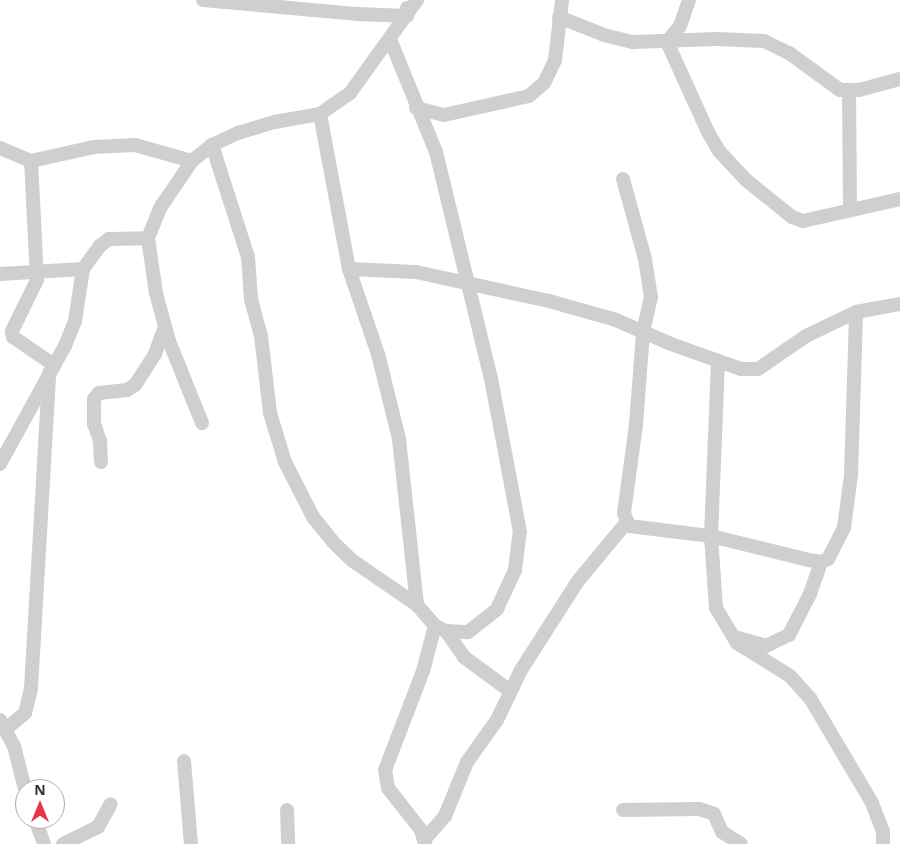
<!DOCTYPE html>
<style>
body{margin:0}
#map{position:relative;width:900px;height:844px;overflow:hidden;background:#fff;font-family:"Open Sans",sans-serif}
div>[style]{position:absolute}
.minor>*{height:14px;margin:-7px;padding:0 7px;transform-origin:7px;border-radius:7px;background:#cfcfcf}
span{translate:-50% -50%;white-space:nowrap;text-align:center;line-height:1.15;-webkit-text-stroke:5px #fff;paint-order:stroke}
.north{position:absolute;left:15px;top:779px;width:50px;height:50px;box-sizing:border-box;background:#fff;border:1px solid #adadad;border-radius:50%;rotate:0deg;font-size:14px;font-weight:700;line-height:20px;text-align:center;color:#323232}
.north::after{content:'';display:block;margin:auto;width:18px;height:22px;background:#e73647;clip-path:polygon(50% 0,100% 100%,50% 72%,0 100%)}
</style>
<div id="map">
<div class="minor">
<div style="left:203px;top:0;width:156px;rotate:5.2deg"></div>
<div style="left:358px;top:14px;width:49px;rotate:2.3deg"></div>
<div style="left:407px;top:16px;width:8px;rotate:-90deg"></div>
<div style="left:689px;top:0;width:28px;rotate:109deg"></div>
<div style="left:680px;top:26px;width:21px;rotate:129deg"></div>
<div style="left:667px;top:42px;width:99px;rotate:65.5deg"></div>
<div style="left:708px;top:132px;width:22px;rotate:60deg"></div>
<div style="left:719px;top:151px;width:40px;rotate:47deg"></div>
<div style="left:746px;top:180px;width:59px;rotate:38.8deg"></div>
<div style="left:792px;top:217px;width:12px;rotate:20deg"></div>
<div style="left:803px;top:221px;width:99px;rotate:-12.8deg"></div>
<div style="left:559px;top:17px;width:48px;rotate:21.8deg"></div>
<div style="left:604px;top:35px;width:30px;rotate:14deg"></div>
<div style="left:633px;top:42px;width:84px;rotate:-2deg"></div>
<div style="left:717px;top:39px;width:47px;rotate:2.4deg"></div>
<div style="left:764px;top:41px;width:28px;rotate:26deg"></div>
<div style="left:789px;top:53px;width:63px;rotate:36deg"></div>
<div style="left:840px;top:90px;width:19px"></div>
<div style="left:859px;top:90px;width:42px;rotate:-15deg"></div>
<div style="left:849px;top:90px;width:118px;rotate:89.5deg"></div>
<div style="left:416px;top:108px;width:29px;rotate:14deg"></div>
<div style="left:444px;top:115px;width:87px;rotate:-12.6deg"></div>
<div style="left:529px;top:96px;width:20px;rotate:-41deg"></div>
<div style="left:544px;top:83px;width:25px;rotate:-64deg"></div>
<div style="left:555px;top:60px;width:60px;rotate:-83.3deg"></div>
<div style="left:320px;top:114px;width:158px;rotate:79.4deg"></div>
<div style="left:349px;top:269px;width:90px;rotate:71.2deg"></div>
<div style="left:378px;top:354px;width:88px;rotate:76.1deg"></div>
<div style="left:399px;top:439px;width:167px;rotate:83.8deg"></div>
<div style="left:417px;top:605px;width:28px;rotate:49deg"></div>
<div style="left:435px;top:626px;width:12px;rotate:24deg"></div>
<div style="left:446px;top:631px;width:22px;rotate:3deg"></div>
<div style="left:468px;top:632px;width:37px;rotate:-38deg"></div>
<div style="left:497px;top:609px;width:43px;rotate:-65.2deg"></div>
<div style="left:515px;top:570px;width:38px;rotate:-83deg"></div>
<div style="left:520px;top:532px;width:156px;rotate:-100.7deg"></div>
<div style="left:491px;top:379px;width:234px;rotate:-103.6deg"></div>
<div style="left:436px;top:152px;width:122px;rotate:-112.2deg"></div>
<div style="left:212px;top:145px;width:118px;rotate:72.2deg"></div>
<div style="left:248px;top:257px;width:42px;rotate:85.9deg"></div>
<div style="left:251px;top:299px;width:38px;rotate:75deg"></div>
<div style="left:261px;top:336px;width:78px;rotate:83.3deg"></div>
<div style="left:270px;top:413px;width:51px;rotate:73deg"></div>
<div style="left:285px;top:462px;width:62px;rotate:63deg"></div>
<div style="left:313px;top:517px;width:32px;rotate:51deg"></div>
<div style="left:333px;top:542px;width:28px;rotate:44deg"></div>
<div style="left:353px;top:561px;width:78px;rotate:34.5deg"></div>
<div style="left:0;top:148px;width:34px;rotate:23deg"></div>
<div style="left:31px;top:161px;width:65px;rotate:-12.5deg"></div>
<div style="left:94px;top:147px;width:41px;rotate:-2.8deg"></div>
<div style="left:135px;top:145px;width:59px;rotate:15.7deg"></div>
<div style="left:31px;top:161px;width:119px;rotate:87.1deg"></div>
<div style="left:37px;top:280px;width:57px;rotate:116.1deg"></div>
<div style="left:12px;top:331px;width:6px;rotate:81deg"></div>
<div style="left:13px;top:337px;width:50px;rotate:34.3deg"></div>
<div style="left:623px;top:179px;width:83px;rotate:74.6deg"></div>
<div style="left:645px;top:259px;width:38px;rotate:81deg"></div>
<div style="left:651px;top:297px;width:37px;rotate:103deg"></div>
<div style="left:643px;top:333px;width:92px;rotate:94.4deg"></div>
<div style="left:636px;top:425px;width:89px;rotate:97.8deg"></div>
<div style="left:624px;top:513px;width:14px;rotate:69deg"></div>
<div style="left:629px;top:526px;width:83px;rotate:7deg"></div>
<div style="left:711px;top:536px;width:101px;rotate:13.8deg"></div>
<div style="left:809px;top:560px;width:12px;rotate:9deg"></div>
<div style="left:821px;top:562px;width:8px;rotate:-23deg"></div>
<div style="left:828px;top:559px;width:35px;rotate:-63deg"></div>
<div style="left:844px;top:528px;width:53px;rotate:-82.5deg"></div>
<div style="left:851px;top:475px;width:163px;rotate:-88.2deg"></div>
<div style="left:349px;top:269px;width:67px;rotate:2.6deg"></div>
<div style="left:416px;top:272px;width:136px;rotate:12.3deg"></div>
<div style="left:549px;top:301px;width:70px;rotate:15.8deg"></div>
<div style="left:616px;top:320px;width:60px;rotate:23.6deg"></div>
<div style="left:671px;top:344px;width:74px;rotate:19.7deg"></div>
<div style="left:741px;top:369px;width:17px"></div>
<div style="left:758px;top:369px;width:58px;rotate:-34.5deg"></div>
<div style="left:806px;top:336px;width:55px;rotate:-25.6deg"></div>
<div style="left:856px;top:312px;width:45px;rotate:-10.3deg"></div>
<div style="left:0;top:274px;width:83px;rotate:-3.4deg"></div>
<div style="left:83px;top:269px;width:29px;rotate:-54deg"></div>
<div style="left:100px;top:246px;width:11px;rotate:-38deg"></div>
<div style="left:109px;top:239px;width:39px;rotate:-1deg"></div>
<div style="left:718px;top:362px;width:174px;rotate:92.3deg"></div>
<div style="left:711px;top:536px;width:72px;rotate:86deg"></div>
<div style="left:716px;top:608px;width:41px;rotate:59deg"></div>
<div style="left:737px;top:643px;width:62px;rotate:31.9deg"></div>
<div style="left:790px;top:676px;width:30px;rotate:48deg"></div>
<div style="left:810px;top:698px;width:122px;rotate:59.4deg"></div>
<div style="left:872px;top:803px;width:30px;rotate:69deg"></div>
<div style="left:883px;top:831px;width:13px;rotate:90deg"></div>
<div style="left:202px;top:423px;width:88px;rotate:-111.9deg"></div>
<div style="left:169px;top:341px;width:50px;rotate:-105.2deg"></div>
<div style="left:156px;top:293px;width:56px;rotate:-98.3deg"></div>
<div style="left:148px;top:238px;width:32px;rotate:-68deg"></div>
<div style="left:160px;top:208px;width:57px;rotate:-55.8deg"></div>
<div style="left:192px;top:161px;width:26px;rotate:-39deg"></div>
<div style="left:212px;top:145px;width:29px;rotate:-25deg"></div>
<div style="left:238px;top:133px;width:39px;rotate:-17deg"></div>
<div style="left:275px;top:122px;width:46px;rotate:-10.1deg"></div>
<div style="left:320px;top:114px;width:37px;rotate:-35deg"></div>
<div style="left:350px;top:93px;width:115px;rotate:-54.2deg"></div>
<div style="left:101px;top:462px;width:21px;rotate:-93deg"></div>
<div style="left:100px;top:441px;width:18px;rotate:-109deg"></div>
<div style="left:94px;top:424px;width:25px;rotate:-90deg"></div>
<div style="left:94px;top:399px;width:8px;rotate:-50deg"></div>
<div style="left:99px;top:393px;width:28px;rotate:-6deg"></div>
<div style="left:127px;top:390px;width:9px;rotate:-32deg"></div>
<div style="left:135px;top:385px;width:37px;rotate:-57deg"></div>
<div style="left:155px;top:354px;width:29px;rotate:-70deg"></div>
<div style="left:0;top:464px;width:135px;rotate:-61.2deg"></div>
<div style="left:65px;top:346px;width:27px;rotate:-68deg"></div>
<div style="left:75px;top:321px;width:53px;rotate:-81.3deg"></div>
<div style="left:446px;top:631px;width:32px;rotate:55deg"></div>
<div style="left:464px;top:657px;width:57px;rotate:36.5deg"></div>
<div style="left:735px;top:637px;width:32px;rotate:16deg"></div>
<div style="left:766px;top:646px;width:25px;rotate:-26deg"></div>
<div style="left:789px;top:635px;width:46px;rotate:-62.9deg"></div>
<div style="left:810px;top:594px;width:34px;rotate:-71deg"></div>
<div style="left:0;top:720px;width:30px;rotate:62deg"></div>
<div style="left:14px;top:746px;width:44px;rotate:75.7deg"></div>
<div style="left:6px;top:729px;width:25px;rotate:-40deg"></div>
<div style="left:25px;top:713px;width:25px;rotate:-76deg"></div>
<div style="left:31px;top:689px;width:317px;rotate:-86.7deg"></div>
<div style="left:184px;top:761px;width:83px;rotate:85.2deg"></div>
<div style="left:287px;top:810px;width:34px;rotate:88deg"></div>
<div style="left:623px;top:810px;width:76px;rotate:-0.8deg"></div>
<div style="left:699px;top:809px;width:16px;rotate:18deg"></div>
<div style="left:714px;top:814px;width:20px;rotate:66deg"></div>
<div style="left:722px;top:832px;width:22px;rotate:32deg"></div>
<div style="left:35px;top:819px;width:27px;rotate:70deg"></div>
<div style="left:425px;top:839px;width:30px;rotate:-49deg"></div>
<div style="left:445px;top:816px;width:58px;rotate:-67.8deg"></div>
<div style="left:467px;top:762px;width:52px;rotate:-54.5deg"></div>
<div style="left:497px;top:720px;width:55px;rotate:-64.4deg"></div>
<div style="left:521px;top:670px;width:106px;rotate:-57.4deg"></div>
<div style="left:578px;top:581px;width:75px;rotate:-50.4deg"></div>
<div style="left:63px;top:844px;width:39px;rotate:-26deg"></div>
<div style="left:98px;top:827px;width:26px;rotate:-61deg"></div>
<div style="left:425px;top:844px;width:15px;rotate:-106deg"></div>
<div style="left:421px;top:830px;width:53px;rotate:-128.2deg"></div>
<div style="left:388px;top:788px;width:18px;rotate:-99deg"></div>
<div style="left:385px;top:770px;width:106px;rotate:-69deg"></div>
<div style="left:423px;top:671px;width:47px;rotate:-75.1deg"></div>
</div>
<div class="north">N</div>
</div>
